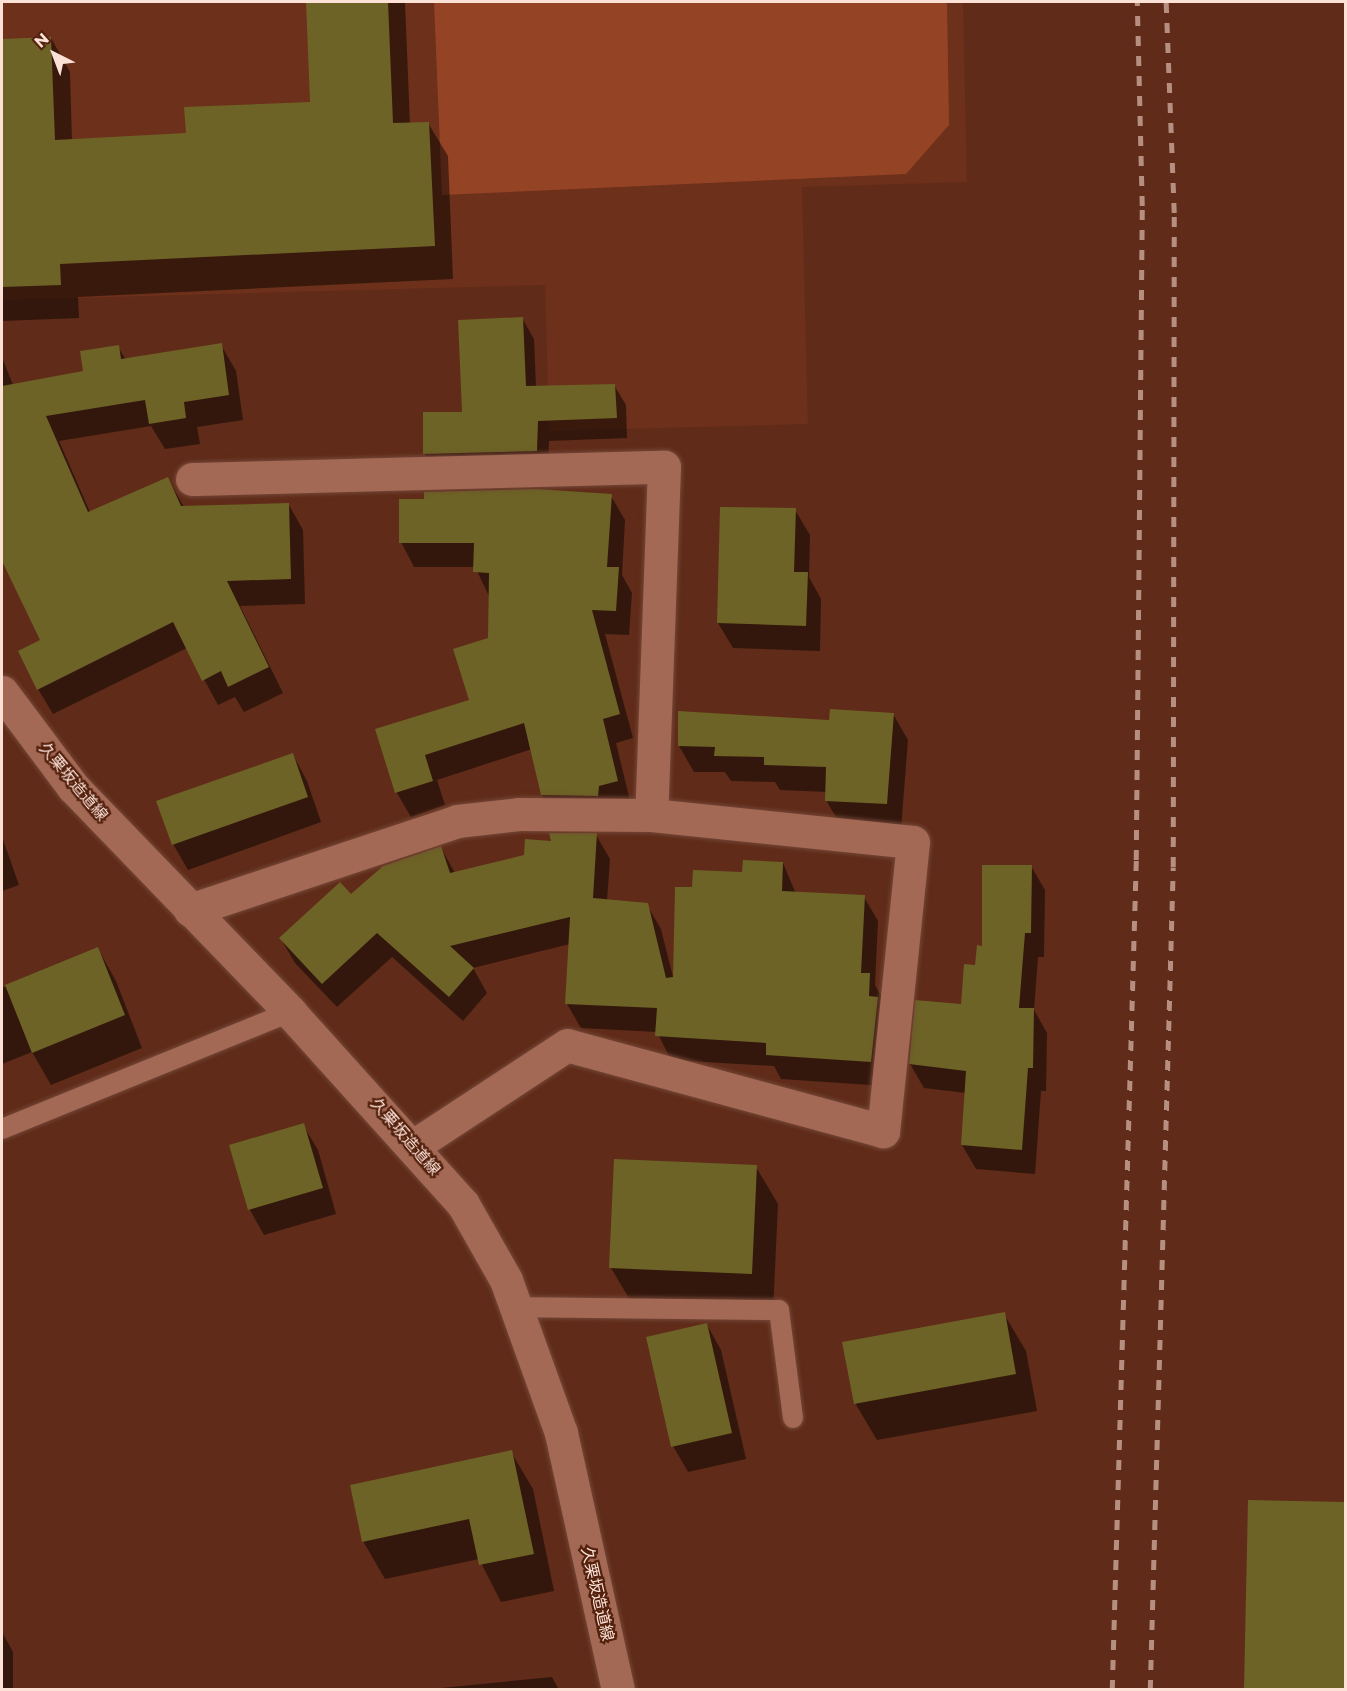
<!DOCTYPE html>
<meta charset="utf-8">
<style>
body{margin:0}
#map{position:relative;width:1347px;height:1691px;overflow:hidden;background:#602b18;font-family:Montserrat,"Noto Sans JP",sans-serif}
div>[style]{position:absolute}
.built>*{inset:0;background:#6d301a}
.green>*{inset:0;background:#954325}
.shadow>*{inset:0;background:#0007}
.building>*{inset:0;background:#6d6326}
.roads{filter:drop-shadow(0 0 2px #734738) drop-shadow(0 0 2px #734738)}
.lane>*{height:20px;margin:-10px;padding:0 10px;transform-origin:10px;border-radius:10px;background:#a46954}
.street>*{height:33px;margin:-16.5px;padding:0 16.5px;transform-origin:16.5px;border-radius:16.5px;background:#a46954}
.secondary>*{height:33px;margin:-16.5px;padding:0 16.5px;transform-origin:16.5px;border-radius:16.5px;background:#a46954}
.rail>*{height:4.5px;margin-top:-2.25px;transform-origin:0;background:repeating-linear-gradient(90deg,#b68f81 0 10px,transparent 0 20px)}
span{translate:-50% -50%;white-space:nowrap;text-align:center;line-height:1.15;-webkit-text-stroke:4.5px #54210d;paint-order:stroke}
.street-label{font-size:16px;color:#fce1d7}
.frame{position:absolute;inset:0;border:3px solid #fce1d7;pointer-events:none}
.north{position:absolute;left:24px;top:24px;width:60px;height:60px;-webkit-text-stroke:4px #54210d;paint-order:stroke;rotate:318deg;font-size:16px;font-weight:700;line-height:24px;text-align:center;color:#fce1d7}
.north::after{content:'';display:block;margin:auto;width:21px;height:27px;background:#fce1d7;clip-path:polygon(50% 0,100% 100%,50% 72%,0 100%)}
</style>
<div id="map">
<div class="built">
<div style="clip-path:polygon(2px 2px,963px 2px,967px 182px,802px 187px,808px 424px,549px 431px,545px 285px,2px 300px)"></div>
</div>
<div class="green">
<div style="clip-path:polygon(434px 2px,947px 2px,949px 125px,906px 174px,442px 195px)"></div>
</div>
<div class="shadow">
<div style="clip-path:polygon(308px 2px,405px 2px,410px 124px,428px 123px,448px 156px,453px 279px,78px 297px,79px 318px,2px 321px,2px 40px,51px 38px,70px 72px,72px 140px,187px 135px,312px 103px)"></div>
<div style="clip-path:polygon(522px 318px,534px 339px,536px 387px,614px 385px,626px 405px,627px 438px,549px 441px,548px 471px,437px 474px,425px 454px,424px 414px,464px 413px)"></div>
<div style="clip-path:polygon(221px 345px,236px 371px,243px 420px,197px 427px,200px 444px,165px 449px,151px 426px,59px 441px,90px 512px,168px 479px,184px 507px,289px 505px,303px 530px,305px 604px,240px 606px,283px 693px,244px 712px,235px 697px,218px 705px,187px 648px,53px 714px,38px 689px,42px 640px,2px 558px,2px 551px,30px 536px,15px 503px,2px 507px,2px 357px,13px 385px,85px 372px,118px 347px,126px 360px)"></div>
<div style="clip-path:polygon(611px 496px,625px 520px,622px 575px,632px 593px,629px 635px,605px 634px,633px 738px,616px 743px,631px 805px,556px 819px,542px 795px,532px 749px,437px 780px,445px 805px,411px 817px,397px 793px,377px 730px,471px 701px,489px 639px,489px 596px,475px 567px,414px 567px,401px 542px)"></div>
<div style="clip-path:polygon(795px 510px,810px 535px,809px 577px,821px 599px,820px 651px,733px 648px,718px 623px)"></div>
<div style="clip-path:polygon(680px 712px,831px 722px,893px 714px,908px 740px,901px 829px,841px 826px,826px 800px,827px 792px,780px 790px,775px 782px,731px 781px,725px 772px,694px 772px,679px 746px)"></div>
<div style="clip-path:polygon(293px 755px,307px 781px,321px 822px,188px 870px,173px 844px)"></div>
<div style="clip-path:polygon(596px 835px,610px 859px,607px 901px,647px 905px,661px 929px,674px 981px,694px 889px,783px 863px,796px 894px,864px 897px,878px 921px,875px 985px,883px 999px,885px 1086px,781px 1079px,774px 1066px,671px 1060px,657px 1032px,581px 1028px,567px 1004px,570px 944px,473px 968px,487px 993px,463px 1021px,392px 957px,337px 1007px,295px 963px,281px 939px,441px 848px,455px 873px,526px 856px,553px 842px)"></div>
<div style="clip-path:polygon(2px 837px,19px 885px,2px 891px)"></div>
<div style="clip-path:polygon(1031px 866px,1045px 890px,1044px 957px,1038px 957px,1034px 1010px,1047px 1033px,1046px 1091px,1041px 1091px,1035px 1174px,976px 1169px,962px 1145px,966px 1093px,924px 1088px,910px 1064px,962px 1006px,983px 947px)"></div>
<div style="clip-path:polygon(98px 949px,116px 981px,142px 1048px,51px 1085px,32px 1052px,2px 1064px,2px 988px)"></div>
<div style="clip-path:polygon(303px 1125px,318px 1150px,336px 1214px,264px 1235px,250px 1210px,231px 1146px)"></div>
<div style="clip-path:polygon(756px 1167px,778px 1204px,773px 1311px,633px 1305px,611px 1268px)"></div>
<div style="clip-path:polygon(1004px 1314px,1026px 1351px,1037px 1411px,877px 1440px,855px 1403px)"></div>
<div style="clip-path:polygon(707px 1325px,721px 1350px,746px 1459px,688px 1472px,673px 1446px)"></div>
<div style="clip-path:polygon(511px 1452px,533px 1489px,554px 1591px,501px 1602px,479px 1559px,385px 1579px,363px 1541px)"></div>
<div style="clip-path:polygon(1250px 1502px,1346px 1503px,1346px 1690px,1246px 1690px)"></div>
<div style="clip-path:polygon(2px 1632px,13px 1652px,13px 1690px,2px 1690px)"></div>
<div style="clip-path:polygon(552px 1677px,559px 1690px,421px 1690px)"></div>
</div>
<div class="building">
<div style="clip-path:polygon(306px 2px,388px 2px,393px 123px,429px 122px,435px 246px,60px 264px,61px 285px,2px 287px,2px 39px,51px 37px,55px 140px,186px 133px,184px 107px,310px 102px)"></div>
<div style="clip-path:polygon(523px 317px,526px 386px,615px 384px,617px 418px,538px 421px,537px 451px,423px 454px,423px 412px,462px 412px,458px 320px)"></div>
<div style="clip-path:polygon(222px 343px,229px 395px,184px 402px,186px 418px,149px 424px,145px 400px,46px 416px,88px 512px,168px 477px,181px 506px,289px 503px,291px 579px,227px 581px,269px 667px,228px 687px,221px 671px,202px 681px,173px 622px,37px 690px,18px 651px,40px 640px,2px 561px,2px 386px,83px 371px,80px 351px,119px 345px,121px 359px)"></div>
<div style="clip-path:polygon(536px 489px,612px 494px,607px 567px,619px 567px,616px 611px,592px 610px,620px 714px,603px 719px,618px 781px,599px 786px,598px 796px,541px 795px,524px 723px,425px 755px,433px 781px,395px 793px,375px 729px,469px 700px,453px 649px,488px 638px,489px 573px,473px 572px,474px 543px,399px 543px,399px 499px,424px 499px,424px 492px)"></div>
<div style="clip-path:polygon(720px 507px,796px 508px,794px 572px,808px 572px,806px 626px,717px 623px)"></div>
<div style="clip-path:polygon(830px 709px,894px 713px,887px 804px,825px 801px,826px 767px,764px 765px,764px 757px,714px 756px,715px 747px,678px 746px,678px 711px,829px 720px)"></div>
<div style="clip-path:polygon(293px 753px,308px 797px,172px 845px,156px 801px)"></div>
<div style="clip-path:polygon(549px 833px,597px 833px,593px 898px,648px 903px,666px 978px,673px 977px,675px 887px,692px 887px,693px 870px,742px 872px,743px 860px,783px 862px,782px 891px,865px 895px,861px 973px,870px 973px,869px 996px,878px 997px,871px 1062px,766px 1055px,766px 1043px,655px 1036px,657px 1008px,565px 1004px,570px 917px,450px 946px,474px 968px,449px 997px,377px 933px,322px 984px,279px 938px,340px 882px,351px 894px,383px 866px,441px 846px,450px 873px,524px 855px,525px 839px,551px 841px)"></div>
<div style="clip-path:polygon(982px 865px,1032px 865px,1031px 933px,1025px 933px,1019px 1008px,1034px 1008px,1033px 1068px,1028px 1068px,1022px 1150px,961px 1145px,966px 1071px,909px 1064px,915px 1000px,961px 1004px,964px 964px,975px 965px,977px 945px,982px 946px)"></div>
<div style="clip-path:polygon(98px 947px,125px 1015px,32px 1053px,5px 985px)"></div>
<div style="clip-path:polygon(304px 1123px,323px 1188px,248px 1210px,229px 1145px)"></div>
<div style="clip-path:polygon(614px 1159px,757px 1165px,752px 1274px,609px 1268px)"></div>
<div style="clip-path:polygon(1005px 1312px,1016px 1374px,854px 1404px,842px 1342px)"></div>
<div style="clip-path:polygon(707px 1323px,732px 1433px,671px 1447px,646px 1337px)"></div>
<div style="clip-path:polygon(512px 1450px,534px 1554px,479px 1565px,469px 1519px,362px 1542px,350px 1485px)"></div>
<div style="clip-path:polygon(1248px 1500px,1346px 1502px,1346px 1689px,1244px 1689px)"></div>
</div>
<div class="roads">
<div class="lane">
<div style="left:2px;top:1129px;width:311px;rotate:-22.1deg"></div>
<div style="left:516px;top:1307px;width:263px;rotate:0.7deg"></div>
<div style="left:779px;top:1310px;width:109px;rotate:82.6deg"></div>
</div>
<div class="street">
<div style="left:192px;top:479px;width:472px;rotate:-1.5deg"></div>
<div style="left:664px;top:467px;width:348px;rotate:92.1deg"></div>
<div style="left:190px;top:910px;width:281px;rotate:-18.4deg"></div>
<div style="left:457px;top:821px;width:62px;rotate:-6.4deg"></div>
<div style="left:519px;top:814px;width:132px;rotate:0.4deg"></div>
<div style="left:651px;top:815px;width:263px;rotate:5.9deg"></div>
<div style="left:913px;top:842px;width:291px;rotate:95.9deg"></div>
<div style="left:883px;top:1131px;width:327px;rotate:-164.8deg"></div>
<div style="left:567px;top:1045px;width:184px;rotate:146.7deg"></div>
</div>
<div class="secondary">
<div style="left:2px;top:692px;width:119px;rotate:53.2deg"></div>
<div style="left:73px;top:787px;width:313px;rotate:46deg"></div>
<div style="left:290px;top:1012px;width:258px;rotate:48deg"></div>
<div style="left:463px;top:1204px;width:87px;rotate:60.5deg"></div>
<div style="left:506px;top:1280px;width:163px;rotate:70.2deg"></div>
<div style="left:561px;top:1433px;width:263px;rotate:77.5deg"></div>
</div>
</div>
<div class="rail">
<div style="left:1112px;top:1690px;width:830px;rotate:-88.34deg"></div>
<div style="left:1136px;top:860px;width:654px;rotate:-89.47deg"></div>
<div style="left:1142px;top:206px;width:204px;rotate:-91.4deg"></div>
<div style="left:1150px;top:1690px;width:823px;rotate:-88.4deg"></div>
<div style="left:1173px;top:867px;width:654px;rotate:-89.91deg"></div>
<div style="left:1174px;top:213px;width:211px;rotate:-92.2deg"></div>
</div>
<div class="street-label">
<span style="left:73px;top:782px;rotate:50deg">久栗坂造道線</span>
<span style="left:405px;top:1137px;rotate:49deg">久栗坂造道線</span>
<span style="left:597px;top:1594px;rotate:77deg">久栗坂造道線</span>
</div>
<div class="frame"></div>
<div class="north">N</div>
</div>
